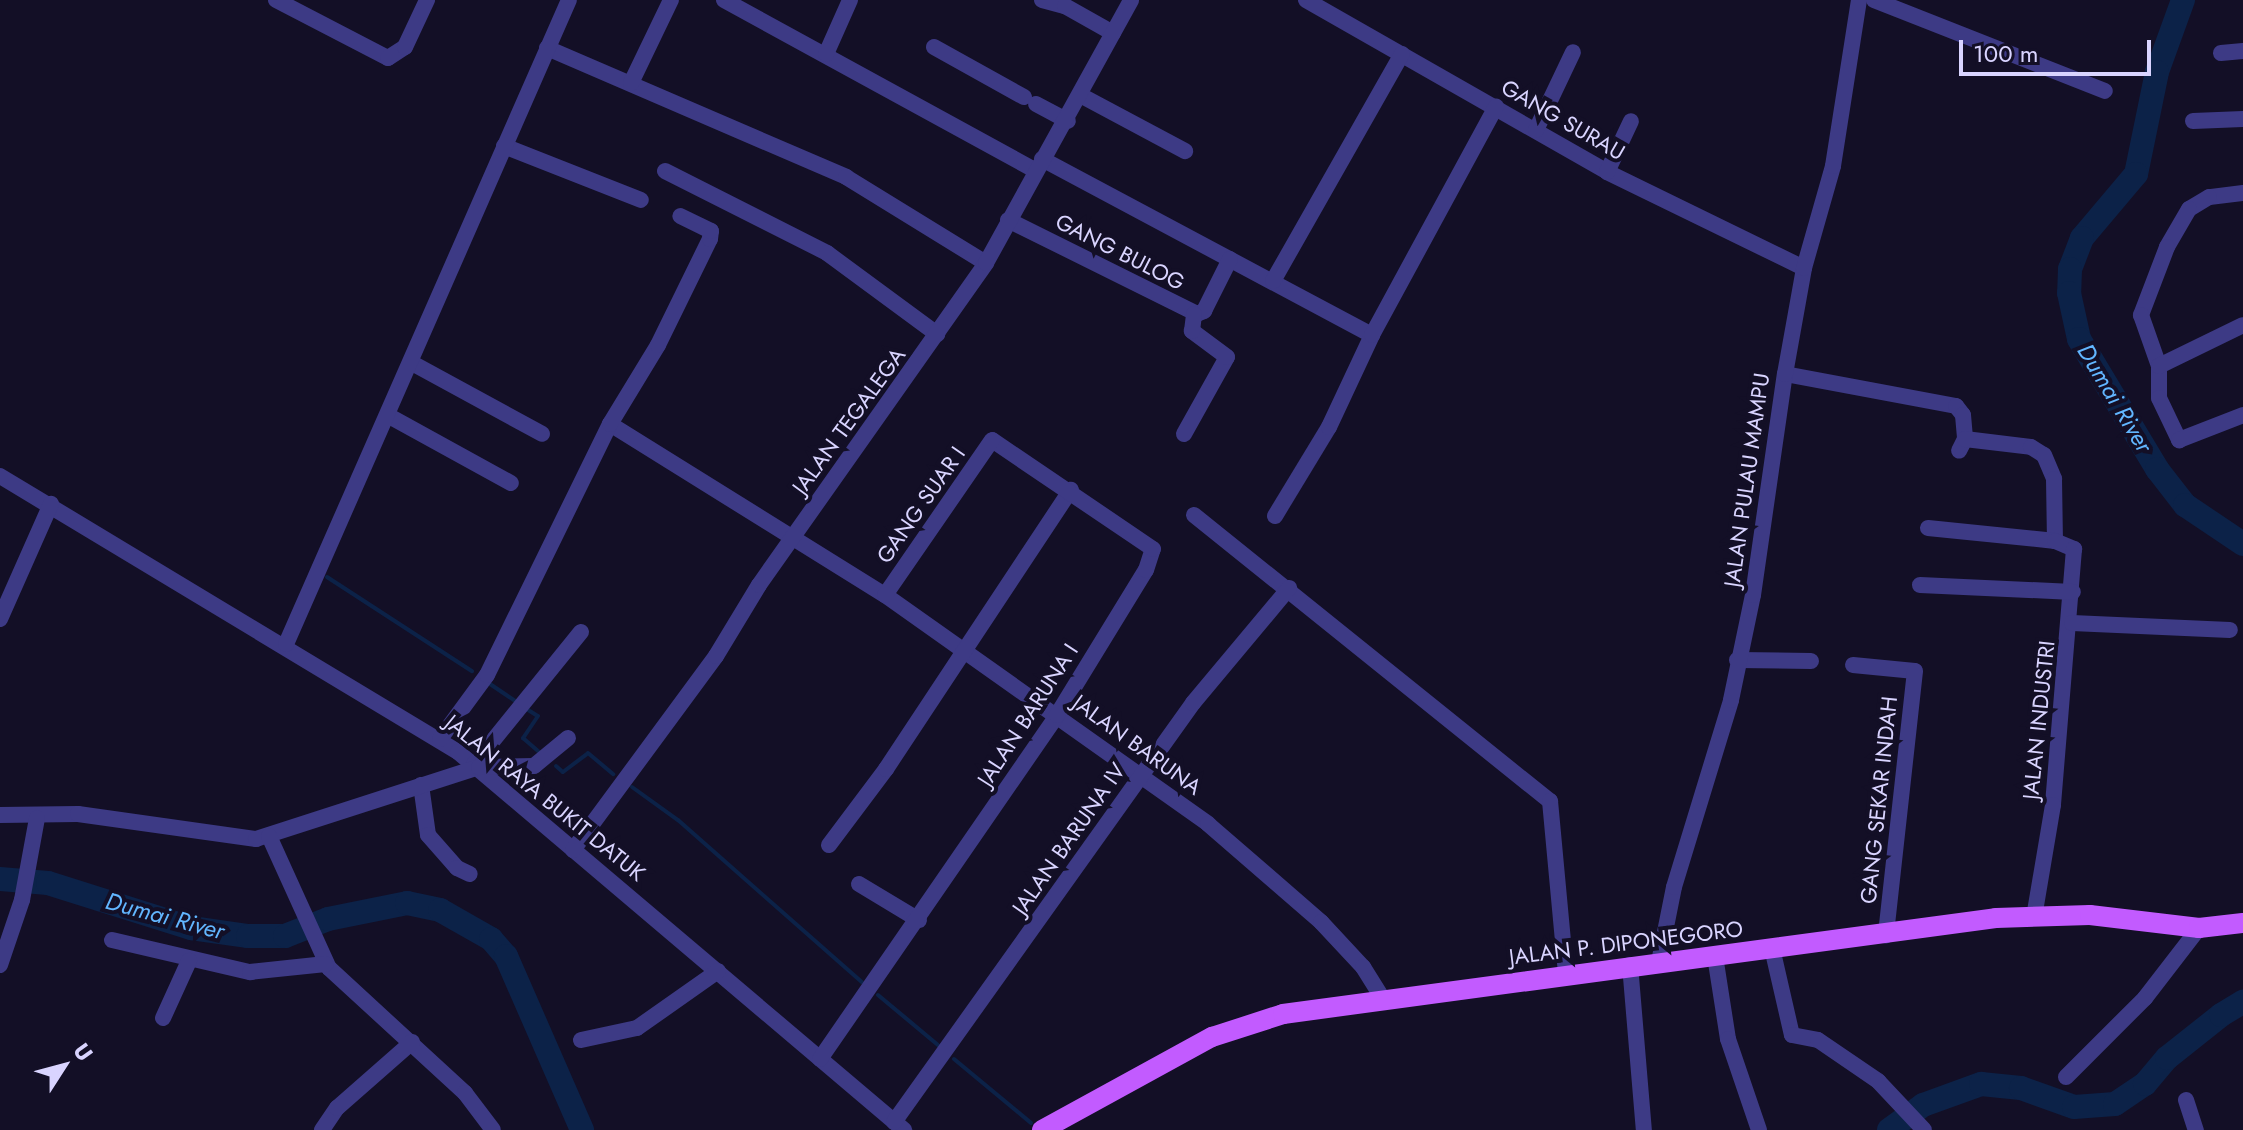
<!DOCTYPE html>
<style>
body{margin:0}
#map{position:relative;width:2243px;height:1130px;overflow:hidden;background:#130f26;font-family:Jost,sans-serif}
div>[style]{position:absolute}
.stream>*{height:4px;margin:-2px;padding:0 2px;transform-origin:2px;border-radius:2px;background:#0c2248}
.river>*{height:24px;margin:-12px;padding:0 12px;transform-origin:12px;border-radius:12px;background:#0c2248}
.minor>*{height:16px;margin:-8px;padding:0 8px;transform-origin:8px;border-radius:8px;background:#3d3a85}
.major>*{height:20px;margin:-10px;padding:0 10px;transform-origin:10px;border-radius:10px;background:#c25bff}
span{translate:-50% -50%;white-space:nowrap;text-align:center;line-height:1.15;-webkit-text-stroke:8px #130f26;paint-order:stroke}
.street-label{font-size:22px;color:#d9d4ff}
.water-label{font-size:24px;color:#62b6ff;font-style:italic}
.north{position:absolute;left:24px;top:1026px;width:80px;height:80px;-webkit-text-stroke:6px #130f26;paint-order:stroke;rotate:54deg;font-size:22px;font-weight:700;line-height:32px;text-align:center;color:#d9d4ff}
.north::after{content:'';display:block;margin:auto;width:28px;height:36px;background:#d9d4ff;clip-path:polygon(50% 0,100% 100%,50% 72%,0 100%)}
.scale{position:absolute;left:1959px;top:40px;width:192px;height:36px;box-sizing:border-box;border:4px solid #d9d4ff;border-top:0;padding-left:10px;font-size:24px;line-height:28px;white-space:nowrap;color:#d9d4ff;-webkit-text-stroke:6px #130f26;paint-order:stroke}
</style>
<div id="map">
<div class="stream">
<div style="left:327px;top:577px;width:173px;rotate:33deg"></div>
<div style="left:490px;top:684px;width:34px;rotate:34deg"></div>
<div style="left:525px;top:708px;width:15px;rotate:32deg"></div>
<div style="left:538px;top:716px;width:27px;rotate:124deg"></div>
<div style="left:523px;top:738px;width:21px;rotate:41deg"></div>
<div style="left:556px;top:766px;width:9px;rotate:41deg"></div>
<div style="left:563px;top:772px;width:31px;rotate:-37deg"></div>
<div style="left:588px;top:753px;width:33px;rotate:40deg"></div>
<div style="left:632px;top:787px;width:57px;rotate:35.7deg"></div>
<div style="left:678px;top:820px;width:245px;rotate:41.4deg"></div>
<div style="left:878px;top:995px;width:78px;rotate:39.8deg"></div>
<div style="left:954px;top:1059px;width:100px;rotate:39.7deg"></div>
</div>
<div class="river">
<div style="left:2183px;top:0;width:77px;rotate:109.9deg"></div>
<div style="left:2157px;top:72px;width:104px;rotate:101.6deg"></div>
<div style="left:2136px;top:174px;width:84px;rotate:130.2deg"></div>
<div style="left:2082px;top:238px;width:33px;rotate:111deg"></div>
<div style="left:2070px;top:269px;width:24px;rotate:92deg"></div>
<div style="left:2069px;top:293px;width:47px;rotate:77.7deg"></div>
<div style="left:2079px;top:339px;width:152px;rotate:59deg"></div>
<div style="left:2157px;top:469px;width:46px;rotate:52.1deg"></div>
<div style="left:2185px;top:505px;width:70px;rotate:33.9deg"></div>
<div style="left:0;top:879px;width:48px;rotate:4.8deg"></div>
<div style="left:48px;top:883px;width:150px;rotate:17.5deg"></div>
<div style="left:191px;top:928px;width:58px;rotate:8deg"></div>
<div style="left:248px;top:936px;width:37px"></div>
<div style="left:285px;top:936px;width:46px;rotate:-21.6deg"></div>
<div style="left:328px;top:919px;width:81px;rotate:-11.4deg"></div>
<div style="left:407px;top:903px;width:34px;rotate:12deg"></div>
<div style="left:440px;top:910px;width:59px;rotate:29.6deg"></div>
<div style="left:491px;top:939px;width:23px;rotate:49deg"></div>
<div style="left:506px;top:956px;width:190px;rotate:66.4deg"></div>
<div style="left:1889px;top:1130px;width:42px;rotate:-36.3deg"></div>
<div style="left:1923px;top:1105px;width:62px;rotate:-19.9deg"></div>
<div style="left:1981px;top:1084px;width:40px;rotate:5.7deg"></div>
<div style="left:2021px;top:1088px;width:56px;rotate:19.7deg"></div>
<div style="left:2074px;top:1107px;width:41px;rotate:-4.2deg"></div>
<div style="left:2115px;top:1104px;width:36px;rotate:-34deg"></div>
<div style="left:2145px;top:1084px;width:34px;rotate:-50deg"></div>
<div style="left:2167px;top:1058px;width:69px;rotate:-38.5deg"></div>
<div style="left:2221px;top:1015px;width:26px;rotate:-31deg"></div>
</div>
<div class="minor">
<div style="left:276px;top:0;width:126px;rotate:27.4deg"></div>
<div style="left:388px;top:58px;width:20px;rotate:-33deg"></div>
<div style="left:405px;top:47px;width:52px;rotate:-64.9deg"></div>
<div style="left:724px;top:0;width:354px;rotate:28.7deg"></div>
<div style="left:1042px;top:0;width:24px;rotate:15deg"></div>
<div style="left:1065px;top:6px;width:55px;rotate:29.4deg"></div>
<div style="left:1306px;top:0;width:347px;rotate:29.7deg"></div>
<div style="left:1607px;top:172px;width:219px;rotate:26deg"></div>
<div style="left:1874px;top:0;width:248px;rotate:21.5deg"></div>
<div style="left:934px;top:47px;width:103px;rotate:29.1deg"></div>
<div style="left:547px;top:48px;width:326px;rotate:23.3deg"></div>
<div style="left:846px;top:177px;width:164px;rotate:31.6deg"></div>
<div style="left:2221px;top:53px;width:22px;rotate:-5deg"></div>
<div style="left:826px;top:54px;width:59px;rotate:-66deg"></div>
<div style="left:631px;top:83px;width:92px;rotate:-64.3deg"></div>
<div style="left:1082px;top:96px;width:117px;rotate:28.1deg"></div>
<div style="left:1036px;top:104px;width:36px;rotate:28deg"></div>
<div style="left:2193px;top:121px;width:50px;rotate:-2.3deg"></div>
<div style="left:1536px;top:130px;width:86px;rotate:-64.6deg"></div>
<div style="left:504px;top:146px;width:147px;rotate:21.5deg"></div>
<div style="left:1042px;top:159px;width:374px;rotate:28.1deg"></div>
<div style="left:665px;top:171px;width:182px;rotate:26.8deg"></div>
<div style="left:827px;top:253px;width:137px;rotate:36.4deg"></div>
<div style="left:1607px;top:172px;width:56px;rotate:-64.8deg"></div>
<div style="left:2243px;top:193px;width:34px;rotate:173deg"></div>
<div style="left:2209px;top:197px;width:23px;rotate:149deg"></div>
<div style="left:2189px;top:209px;width:44px;rotate:120.1deg"></div>
<div style="left:2167px;top:247px;width:73px;rotate:110.9deg"></div>
<div style="left:2141px;top:315px;width:54px;rotate:70.6deg"></div>
<div style="left:2159px;top:366px;width:32px;rotate:90deg"></div>
<div style="left:2159px;top:398px;width:47px;rotate:64.5deg"></div>
<div style="left:2179px;top:440px;width:69px;rotate:-21.3deg"></div>
<div style="left:1008px;top:220px;width:211px;rotate:26.4deg"></div>
<div style="left:1197px;top:314px;width:8px;rotate:-23deg"></div>
<div style="left:1204px;top:311px;width:58px;rotate:-63.4deg"></div>
<div style="left:1273px;top:281px;width:261px;rotate:-60.4deg"></div>
<div style="left:412px;top:363px;width:148px;rotate:28.6deg"></div>
<div style="left:2159px;top:366px;width:93px;rotate:-26deg"></div>
<div style="left:1785px;top:374px;width:174px;rotate:10.6deg"></div>
<div style="left:1956px;top:406px;width:11px;rotate:52deg"></div>
<div style="left:1963px;top:415px;width:24px;rotate:85deg"></div>
<div style="left:1965px;top:439px;width:13px;rotate:117deg"></div>
<div style="left:389px;top:416px;width:139px;rotate:28.8deg"></div>
<div style="left:610px;top:424px;width:324px;rotate:31.9deg"></div>
<div style="left:885px;top:595px;width:396px;rotate:35.3deg"></div>
<div style="left:1208px;top:824px;width:150px;rotate:40.9deg"></div>
<div style="left:1321px;top:922px;width:62px;rotate:47deg"></div>
<div style="left:1363px;top:967px;width:38px;rotate:58deg"></div>
<div style="left:1184px;top:434px;width:88px;rotate:-60.8deg"></div>
<div style="left:1227px;top:357px;width:44px;rotate:-143.4deg"></div>
<div style="left:1192px;top:331px;width:17px;rotate:-83deg"></div>
<div style="left:1965px;top:439px;width:66px;rotate:6.9deg"></div>
<div style="left:2031px;top:447px;width:15px;rotate:32deg"></div>
<div style="left:2044px;top:455px;width:26px;rotate:67deg"></div>
<div style="left:2054px;top:479px;width:62px;rotate:89.1deg"></div>
<div style="left:0;top:476px;width:535px;rotate:31.07deg"></div>
<div style="left:458px;top:752px;width:585px;rotate:40.28deg"></div>
<div style="left:1194px;top:515px;width:457px;rotate:38.8deg"></div>
<div style="left:1550px;top:801px;width:174px;rotate:84.7deg"></div>
<div style="left:1275px;top:516px;width:104px;rotate:-58.8deg"></div>
<div style="left:1329px;top:427px;width:102px;rotate:-64.9deg"></div>
<div style="left:1372px;top:335px;width:260px;rotate:-61.5deg"></div>
<div style="left:1928px;top:528px;width:128px;rotate:5.8deg"></div>
<div style="left:2055px;top:541px;width:21px;rotate:23deg"></div>
<div style="left:2074px;top:549px;width:257px;rotate:94.7deg"></div>
<div style="left:2053px;top:805px;width:114px;rotate:99.6deg"></div>
<div style="left:1920px;top:585px;width:153px;rotate:2.6deg"></div>
<div style="left:0;top:619px;width:126px;rotate:-66.1deg"></div>
<div style="left:2072px;top:623px;width:158px;rotate:2.5deg"></div>
<div style="left:286px;top:644px;width:703px;rotate:-66.28deg"></div>
<div style="left:1737px;top:660px;width:74px;rotate:0.8deg"></div>
<div style="left:1853px;top:665px;width:62px;rotate:5.5deg"></div>
<div style="left:1915px;top:671px;width:266px;rotate:96.3deg"></div>
<div style="left:440px;top:739px;width:79px;rotate:-53.7deg"></div>
<div style="left:487px;top:675px;width:280px;rotate:-63.9deg"></div>
<div style="left:610px;top:424px;width:92px;rotate:-58.7deg"></div>
<div style="left:658px;top:345px;width:118px;rotate:-63.9deg"></div>
<div style="left:710px;top:239px;width:8px;rotate:-83deg"></div>
<div style="left:711px;top:231px;width:34px;rotate:-154deg"></div>
<div style="left:474px;top:764px;width:170px;rotate:-51deg"></div>
<div style="left:421px;top:785px;width:50px;rotate:82deg"></div>
<div style="left:428px;top:835px;width:44px;rotate:48.7deg"></div>
<div style="left:457px;top:868px;width:14px;rotate:25deg"></div>
<div style="left:0;top:815px;width:78px;rotate:-0.7deg"></div>
<div style="left:78px;top:814px;width:180px;rotate:8deg"></div>
<div style="left:256px;top:839px;width:234px;rotate:-17.9deg"></div>
<div style="left:479px;top:767px;width:55px;rotate:-1deg"></div>
<div style="left:534px;top:766px;width:44px;rotate:-39.5deg"></div>
<div style="left:269px;top:836px;width:145px;rotate:65.6deg"></div>
<div style="left:329px;top:968px;width:185px;rotate:42.6deg"></div>
<div style="left:465px;top:1093px;width:46px;rotate:52.9deg"></div>
<div style="left:829px;top:845px;width:95px;rotate:-53.1deg"></div>
<div style="left:886px;top:769px;width:335px;rotate:-56.5deg"></div>
<div style="left:573px;top:850px;width:241px;rotate:-53.6deg"></div>
<div style="left:716px;top:656px;width:83px;rotate:-58.8deg"></div>
<div style="left:759px;top:585px;width:394px;rotate:-54.8deg"></div>
<div style="left:986px;top:263px;width:300px;rotate:-61.1deg"></div>
<div style="left:859px;top:884px;width:70px;rotate:31deg"></div>
<div style="left:112px;top:940px;width:142px;rotate:13.1deg"></div>
<div style="left:250px;top:972px;width:76px;rotate:-6deg"></div>
<div style="left:1772px;top:948px;width:89px;rotate:77.1deg"></div>
<div style="left:1792px;top:1035px;width:26px;rotate:11deg"></div>
<div style="left:1818px;top:1040px;width:73px;rotate:34.3deg"></div>
<div style="left:1878px;top:1081px;width:67px;rotate:46.8deg"></div>
<div style="left:1715px;top:956px;width:84px;rotate:81.1deg"></div>
<div style="left:1728px;top:1039px;width:96px;rotate:71.2deg"></div>
<div style="left:1659px;top:962px;width:76px;rotate:-78.7deg"></div>
<div style="left:1674px;top:887px;width:195px;rotate:-73deg"></div>
<div style="left:1731px;top:700px;width:107px;rotate:-78.2deg"></div>
<div style="left:1753px;top:595px;width:223px;rotate:-81.8deg"></div>
<div style="left:1785px;top:374px;width:108px;rotate:-79.8deg"></div>
<div style="left:1804px;top:268px;width:106px;rotate:-74.1deg"></div>
<div style="left:1833px;top:166px;width:168px;rotate:-81.1deg"></div>
<div style="left:0;top:965px;width:69px;rotate:-71.3deg"></div>
<div style="left:22px;top:900px;width:83px;rotate:-79.6deg"></div>
<div style="left:1630px;top:965px;width:166px;rotate:85.2deg"></div>
<div style="left:163px;top:1018px;width:63px;rotate:-65.5deg"></div>
<div style="left:581px;top:1040px;width:57px;rotate:-12.1deg"></div>
<div style="left:637px;top:1028px;width:99px;rotate:-35.1deg"></div>
<div style="left:820px;top:1059px;width:418px;rotate:-55.4deg"></div>
<div style="left:1057px;top:715px;width:170px;rotate:-58.5deg"></div>
<div style="left:1146px;top:570px;width:22px;rotate:-72deg"></div>
<div style="left:1153px;top:549px;width:194px;rotate:-145.9deg"></div>
<div style="left:992px;top:440px;width:188px;rotate:124.6deg"></div>
<div style="left:2066px;top:1077px;width:112px;rotate:-45deg"></div>
<div style="left:2145px;top:998px;width:88px;rotate:-52.4deg"></div>
<div style="left:2186px;top:1100px;width:32px;rotate:72deg"></div>
<div style="left:894px;top:1122px;width:515px;rotate:-54.49deg"></div>
<div style="left:1193px;top:703px;width:150px;rotate:-50.1deg"></div>
<div style="left:322px;top:1130px;width:27px;rotate:-56deg"></div>
<div style="left:337px;top:1108px;width:100px;rotate:-41.3deg"></div>
</div>
<div class="major">
<div style="left:1042px;top:1130px;width:194px;rotate:-28.7deg"></div>
<div style="left:1212px;top:1037px;width:75px;rotate:-17.9deg"></div>
<div style="left:1283px;top:1014px;width:719px;rotate:-7.67deg"></div>
<div style="left:1996px;top:918px;width:94px;rotate:-1.8deg"></div>
<div style="left:2090px;top:915px;width:110px;rotate:6.8deg"></div>
<div style="left:2199px;top:928px;width:44px;rotate:-6.5deg"></div>
</div>
<div class="street-label">
<span style="left:1563px;top:120px;rotate:30deg">GANG SURAU</span>
<span style="left:1120px;top:252px;rotate:27deg">GANG BULOG</span>
<span style="left:849px;top:421px;rotate:-54deg">JALAN TEGALEGA</span>
<span style="left:1747px;top:480px;rotate:-82deg">JALAN PULAU MAMPU</span>
<span style="left:921px;top:505px;rotate:-55deg">GANG SUAR I</span>
<span style="left:1028px;top:715px;rotate:-57deg">JALAN BARUNA I</span>
<span style="left:2039px;top:720px;rotate:-84deg">JALAN INDUSTRI</span>
<span style="left:1137px;top:745px;rotate:36deg">JALAN BARUNA</span>
<span style="left:545px;top:798px;rotate:39deg">JALAN RAYA BUKIT DATUK</span>
<span style="left:1879px;top:800px;rotate:-84deg">GANG SEKAR INDAH</span>
<span style="left:1069px;top:839px;rotate:-55deg">JALAN BARUNA IV</span>
<span style="left:1626px;top:943px;rotate:-7deg">JALAN P. DIPONEGORO</span>
</div>
<div class="water-label">
<span style="left:2115px;top:398px;rotate:59deg">Dumai River</span>
<span style="left:165px;top:916px;rotate:15deg">Dumai River</span>
</div>
<div class="north">U</div>
<div class="scale">100 m</div>
</div>
